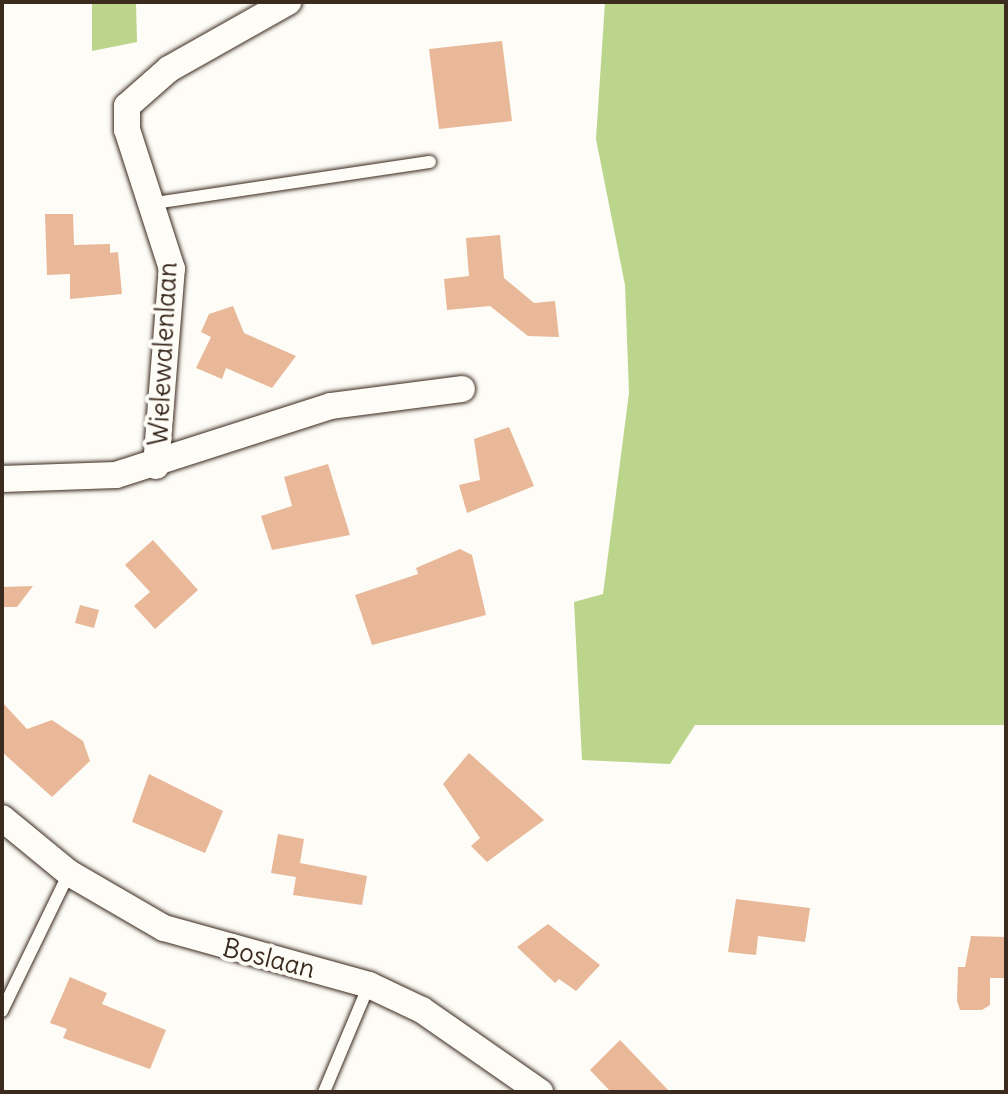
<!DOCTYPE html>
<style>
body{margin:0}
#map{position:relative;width:1008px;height:1094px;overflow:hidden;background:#fdfcf7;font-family:Delius,sans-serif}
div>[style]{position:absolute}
.green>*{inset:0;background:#bcd58c}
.building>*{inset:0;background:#e8b898}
.roads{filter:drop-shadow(0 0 2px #3b2a1e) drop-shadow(0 0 2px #3b2a1e)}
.lane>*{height:12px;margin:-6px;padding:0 6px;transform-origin:6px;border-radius:6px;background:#fdfcf7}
.street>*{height:26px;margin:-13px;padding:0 13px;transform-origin:13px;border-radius:13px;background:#fdfcf7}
span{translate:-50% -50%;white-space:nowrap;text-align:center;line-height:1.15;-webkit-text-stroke:8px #fdfcf7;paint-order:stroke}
.street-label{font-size:26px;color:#3b2a1e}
.frame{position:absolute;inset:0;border:4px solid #3b2a1e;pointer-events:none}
</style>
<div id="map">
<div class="green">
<div style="clip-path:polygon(92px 2px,136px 2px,137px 42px,92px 51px)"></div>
<div style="clip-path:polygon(605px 2px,1006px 2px,1006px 725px,695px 725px,670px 764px,582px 760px,574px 602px,603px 594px,629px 393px,625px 285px,596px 139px)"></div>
</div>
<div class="building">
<div style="clip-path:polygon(502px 41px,512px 121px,439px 129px,429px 49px)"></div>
<div style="clip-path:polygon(45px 214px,73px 214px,74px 245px,110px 244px,110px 253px,118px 252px,122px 294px,70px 299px,70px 274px,47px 275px)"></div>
<div style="clip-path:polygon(500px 235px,504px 278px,534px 303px,555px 301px,559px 337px,528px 336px,490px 306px,447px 310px,444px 279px,469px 276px,466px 238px)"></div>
<div style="clip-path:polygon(233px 306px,244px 333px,296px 356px,272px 388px,226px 368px,222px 379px,196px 368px,211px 337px,201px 332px,209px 314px)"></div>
<div style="clip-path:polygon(509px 427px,534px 486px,467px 513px,459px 485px,480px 480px,474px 439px)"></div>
<div style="clip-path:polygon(328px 464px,350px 535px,272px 550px,261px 516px,292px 506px,284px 477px)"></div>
<div style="clip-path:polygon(153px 540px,198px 590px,155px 629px,134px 606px,150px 592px,125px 565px)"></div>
<div style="clip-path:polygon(460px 549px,472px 555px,486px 615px,372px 645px,355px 595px,418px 574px,416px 568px)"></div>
<div style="clip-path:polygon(33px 586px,17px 607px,2px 607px,2px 587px)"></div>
<div style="clip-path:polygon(80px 605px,99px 610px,94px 628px,75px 623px)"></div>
<div style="clip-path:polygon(2px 702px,27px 729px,52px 720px,83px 741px,90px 761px,52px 797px,2px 752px)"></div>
<div style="clip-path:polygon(469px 753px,544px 820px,487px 862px,471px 846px,480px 838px,443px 784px)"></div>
<div style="clip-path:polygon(149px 774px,223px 811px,205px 853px,132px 822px)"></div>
<div style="clip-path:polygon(278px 834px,304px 839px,300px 863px,367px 876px,362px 905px,293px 895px,296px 877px,271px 873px)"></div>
<div style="clip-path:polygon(736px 899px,810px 908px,805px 942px,758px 936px,756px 955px,728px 952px)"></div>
<div style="clip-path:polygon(548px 924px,600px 965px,576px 991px,559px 979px,555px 983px,517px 947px)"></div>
<div style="clip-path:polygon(971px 936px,1006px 937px,1006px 978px,990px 978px,990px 1005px,982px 1010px,960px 1010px,957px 1001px,958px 967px,965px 967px)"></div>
<div style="clip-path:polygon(70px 977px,107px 993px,102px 1004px,166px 1030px,150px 1069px,63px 1038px,67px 1029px,50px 1023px)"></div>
<div style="clip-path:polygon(620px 1040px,670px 1092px,611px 1092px,590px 1070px)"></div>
</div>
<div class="roads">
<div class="lane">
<div style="left:155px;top:203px;width:278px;rotate:-8.5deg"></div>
<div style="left:2px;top:1011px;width:153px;rotate:-64.1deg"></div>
<div style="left:324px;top:1092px;width:116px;rotate:-67.2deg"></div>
</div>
<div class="street">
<div style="left:156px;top:466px;width:198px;rotate:-85.4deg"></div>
<div style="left:172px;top:269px;width:146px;rotate:-107.9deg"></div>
<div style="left:127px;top:130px;width:24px;rotate:-90deg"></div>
<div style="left:127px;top:106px;width:56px;rotate:-41.4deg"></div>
<div style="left:169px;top:69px;width:137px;rotate:-29.4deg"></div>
<div style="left:2px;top:479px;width:114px;rotate:-2deg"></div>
<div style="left:116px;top:475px;width:226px;rotate:-17.8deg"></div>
<div style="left:331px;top:406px;width:132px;rotate:-7.4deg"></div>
<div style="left:2px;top:818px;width:87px;rotate:39.4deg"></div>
<div style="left:69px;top:873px;width:110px;rotate:30.1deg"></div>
<div style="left:164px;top:928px;width:213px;rotate:15.5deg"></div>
<div style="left:369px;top:985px;width:59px;rotate:25.3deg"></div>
<div style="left:422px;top:1010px;width:144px;rotate:34.8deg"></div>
</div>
</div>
<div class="street-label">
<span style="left:163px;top:354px;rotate:-87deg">Wielewalenlaan</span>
<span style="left:269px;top:958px;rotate:14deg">Boslaan</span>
</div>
<div class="frame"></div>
</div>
